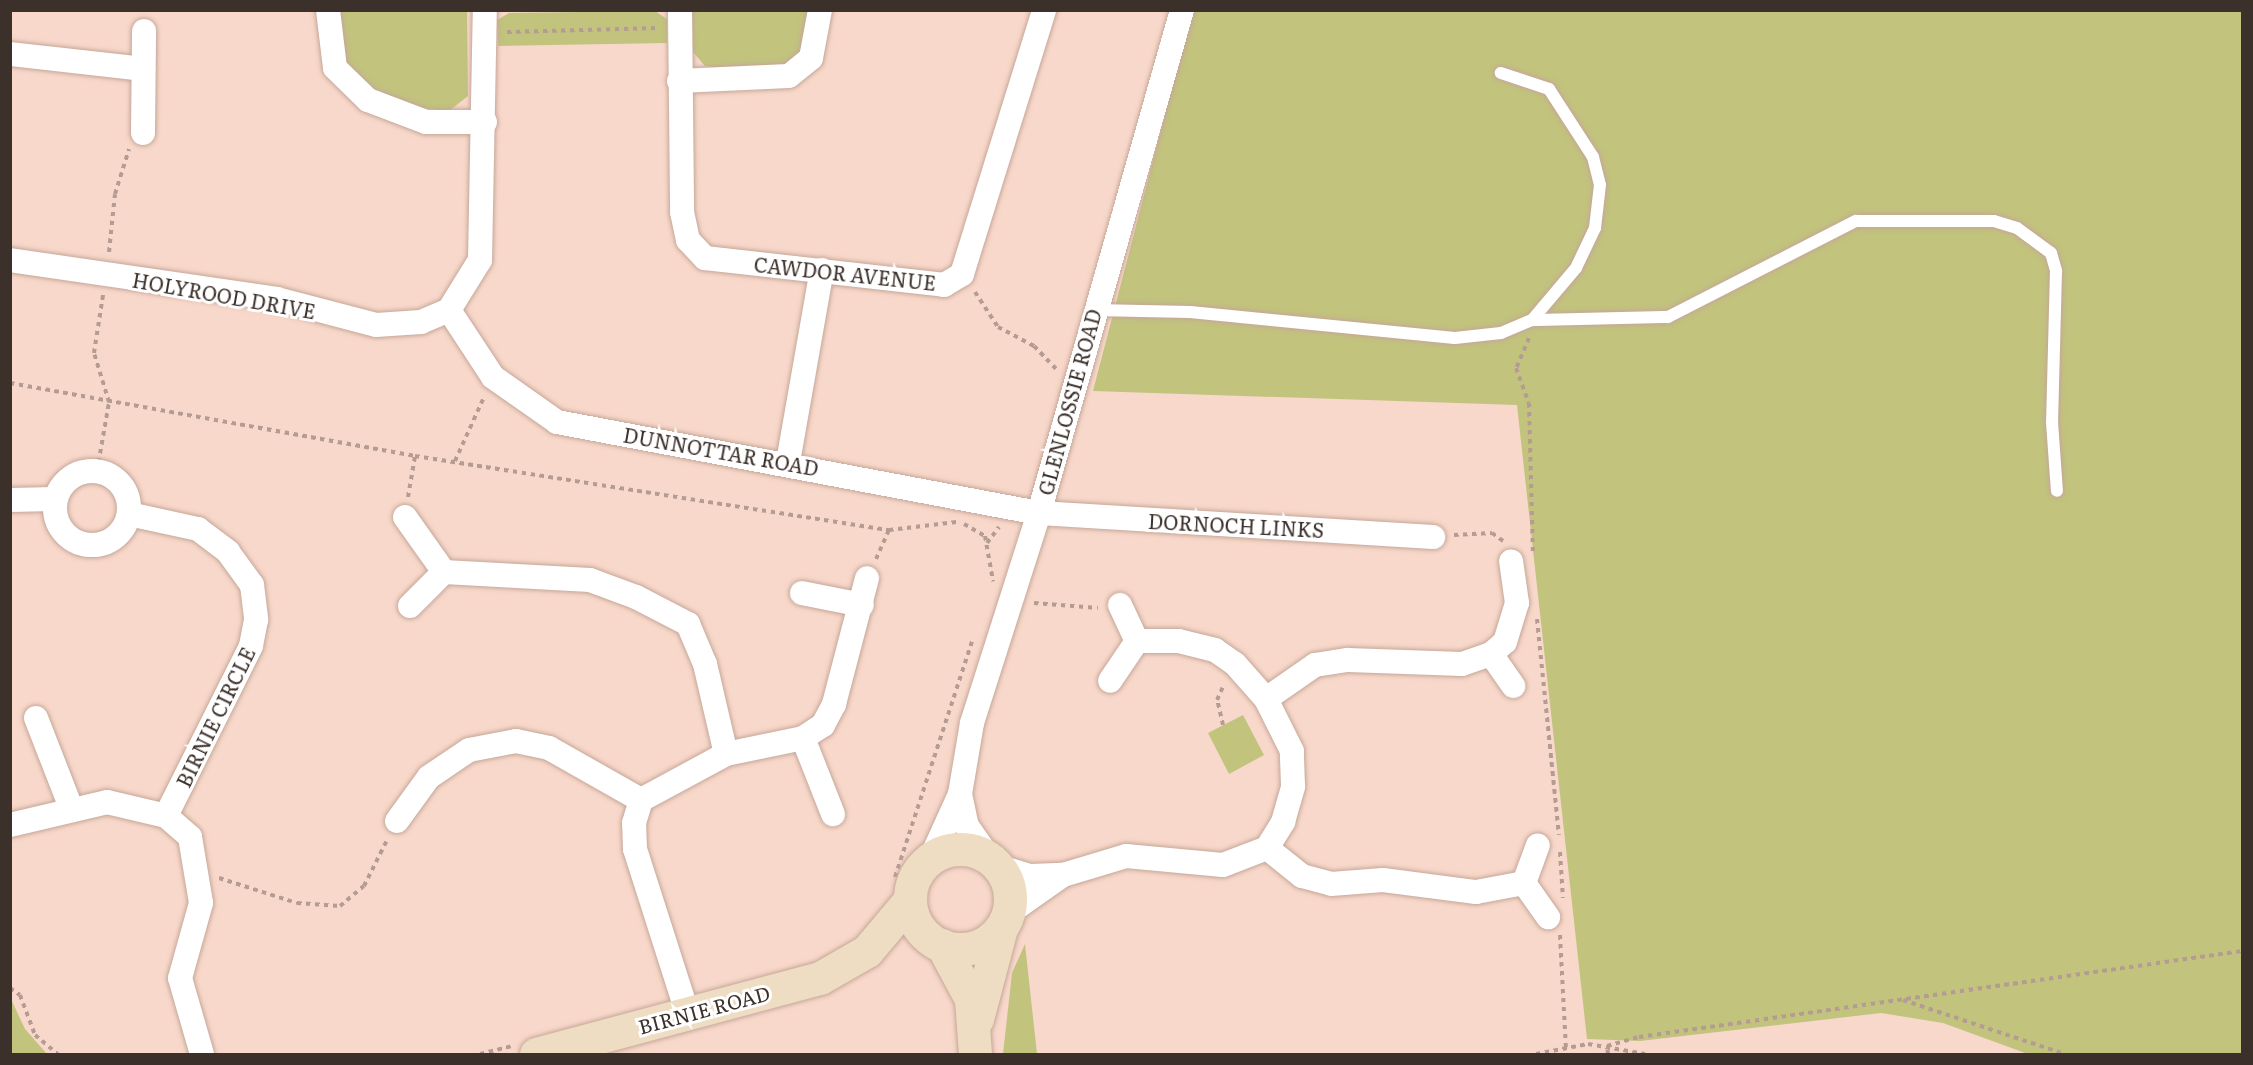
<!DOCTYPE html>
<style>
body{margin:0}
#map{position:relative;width:2253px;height:1065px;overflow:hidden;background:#f8d8ca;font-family:Literata,serif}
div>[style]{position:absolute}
.green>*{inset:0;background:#c2c37d}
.path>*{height:4px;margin-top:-2px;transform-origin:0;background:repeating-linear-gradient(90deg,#b59c92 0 4.5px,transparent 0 9px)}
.roads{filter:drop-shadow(0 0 2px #c5a799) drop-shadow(0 0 2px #c5a799)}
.lane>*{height:12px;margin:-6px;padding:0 6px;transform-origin:6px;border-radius:6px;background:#fff}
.street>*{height:24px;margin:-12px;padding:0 12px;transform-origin:12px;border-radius:12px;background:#fff}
.street>.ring{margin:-12px;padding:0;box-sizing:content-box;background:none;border:24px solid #fff;border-radius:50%}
.secondary>*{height:33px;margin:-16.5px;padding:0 16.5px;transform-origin:16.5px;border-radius:16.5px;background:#eeddc2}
.secondary>.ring{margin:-16.5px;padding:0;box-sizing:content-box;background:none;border:33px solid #eeddc2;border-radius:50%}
span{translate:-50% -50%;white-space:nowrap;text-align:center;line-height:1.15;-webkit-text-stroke:6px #fff;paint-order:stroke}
.street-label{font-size:20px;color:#3c302b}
.frame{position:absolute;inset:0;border:12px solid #3c302b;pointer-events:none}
</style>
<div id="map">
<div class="green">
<div style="clip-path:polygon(338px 11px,467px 11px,468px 96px,449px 111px,411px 107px,378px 94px,349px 72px,338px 51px)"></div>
<div style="clip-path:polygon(655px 11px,667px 19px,667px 43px,498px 46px,497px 20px,509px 13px)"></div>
<div style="clip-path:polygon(692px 11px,812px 11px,803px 52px,790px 64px,716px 68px,705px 66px,693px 52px)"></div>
<div style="clip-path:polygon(1192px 11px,2242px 11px,2242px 1054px,2028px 1054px,1943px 1023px,1881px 1013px,1640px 1041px,1587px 1039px,1517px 405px,1093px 391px)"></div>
<div style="clip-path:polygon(1243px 715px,1264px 755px,1229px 774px,1208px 733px)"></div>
<div style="clip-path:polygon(1025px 944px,1037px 1054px,1003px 1054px,1012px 973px)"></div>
<div style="clip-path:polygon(10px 997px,25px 1029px,47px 1054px,11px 1054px)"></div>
</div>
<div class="path">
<div style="left:507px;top:32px;width:151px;rotate:-1.5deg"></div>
<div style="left:109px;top:252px;width:58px;rotate:-84.1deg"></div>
<div style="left:115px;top:194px;width:47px;rotate:-72.7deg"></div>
<div style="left:975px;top:292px;width:42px;rotate:56.7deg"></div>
<div style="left:998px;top:327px;width:41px;rotate:27.8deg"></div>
<div style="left:1034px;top:346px;width:33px;rotate:46deg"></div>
<div style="left:1529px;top:338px;width:33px;rotate:113deg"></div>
<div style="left:1516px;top:368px;width:37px;rotate:70deg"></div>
<div style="left:1529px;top:403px;width:152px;rotate:88.5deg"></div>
<div style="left:10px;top:383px;width:412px;rotate:10.2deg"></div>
<div style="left:415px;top:456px;width:480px;rotate:8.9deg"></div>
<div style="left:889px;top:530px;width:68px;rotate:-6.7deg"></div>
<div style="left:455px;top:461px;width:70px;rotate:-65.6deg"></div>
<div style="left:97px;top:471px;width:70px;rotate:-80.1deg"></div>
<div style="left:109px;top:402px;width:51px;rotate:-107deg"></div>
<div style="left:94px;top:353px;width:59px;rotate:-81.2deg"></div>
<div style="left:408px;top:497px;width:42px;rotate:-80.3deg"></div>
<div style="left:964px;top:524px;width:24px;rotate:30deg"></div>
<div style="left:985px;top:536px;width:46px;rotate:79.9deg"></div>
<div style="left:1454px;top:535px;width:38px;rotate:-3deg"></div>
<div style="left:1492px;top:533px;width:14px;rotate:36deg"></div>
<div style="left:987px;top:543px;width:20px;rotate:-53deg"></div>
<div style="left:876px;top:559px;width:32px;rotate:-66deg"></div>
<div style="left:1034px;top:603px;width:64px;rotate:4.5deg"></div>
<div style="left:1537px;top:619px;width:217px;rotate:84.2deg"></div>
<div style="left:1223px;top:725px;width:26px;rotate:-103deg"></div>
<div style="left:1217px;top:700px;width:17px;rotate:-66deg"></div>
<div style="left:1560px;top:852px;width:46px;rotate:86.3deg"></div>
<div style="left:895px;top:877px;width:250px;rotate:-71.9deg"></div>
<div style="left:219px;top:878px;width:82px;rotate:17.8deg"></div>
<div style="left:297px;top:903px;width:43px;rotate:4deg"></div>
<div style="left:340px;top:906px;width:31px;rotate:-40deg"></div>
<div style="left:364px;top:886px;width:51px;rotate:-63.4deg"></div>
<div style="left:1560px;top:935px;width:114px;rotate:87deg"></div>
<div style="left:10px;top:988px;width:12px;rotate:35deg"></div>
<div style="left:20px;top:995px;width:43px;rotate:69.4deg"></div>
<div style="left:35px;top:1035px;width:30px;rotate:40deg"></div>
<div style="left:1903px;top:1000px;width:170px;rotate:18.5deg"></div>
<div style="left:480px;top:1054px;width:32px;rotate:-14deg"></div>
<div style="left:1536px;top:1054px;width:53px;rotate:-10.9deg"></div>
<div style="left:1588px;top:1044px;width:58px;rotate:10deg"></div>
<div style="left:1608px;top:1054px;width:8px;rotate:-97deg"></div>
<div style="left:1607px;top:1046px;width:33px;rotate:-16deg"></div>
<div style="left:1639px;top:1037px;width:609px;rotate:-8.12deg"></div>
</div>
<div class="roads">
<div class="lane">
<div style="left:1094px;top:310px;width:96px;rotate:1.2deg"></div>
<div style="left:1190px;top:312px;width:266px;rotate:5.6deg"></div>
<div style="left:1455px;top:338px;width:46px;rotate:-6.2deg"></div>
<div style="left:1501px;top:333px;width:34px;rotate:-23deg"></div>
<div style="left:1532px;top:320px;width:68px;rotate:-49.8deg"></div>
<div style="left:1576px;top:268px;width:44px;rotate:-64.6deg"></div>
<div style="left:1595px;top:228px;width:43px;rotate:-83.4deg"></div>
<div style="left:1600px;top:185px;width:29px;rotate:-104deg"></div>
<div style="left:1593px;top:157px;width:81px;rotate:-122.9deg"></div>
<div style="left:1549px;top:89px;width:51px;rotate:-161.6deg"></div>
<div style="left:1532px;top:320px;width:136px;rotate:-1.3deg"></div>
<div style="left:1668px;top:317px;width:211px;rotate:-27.1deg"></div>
<div style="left:1856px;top:221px;width:138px"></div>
<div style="left:1994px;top:221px;width:24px;rotate:17deg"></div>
<div style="left:2017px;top:228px;width:42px;rotate:36.3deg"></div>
<div style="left:2051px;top:253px;width:19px;rotate:74deg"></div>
<div style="left:2056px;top:271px;width:151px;rotate:91.5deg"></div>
<div style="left:2052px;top:422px;width:69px;rotate:85.9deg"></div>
</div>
<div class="street">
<div style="left:328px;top:10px;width:58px;rotate:83.1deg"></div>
<div style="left:335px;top:68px;width:46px;rotate:44.1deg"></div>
<div style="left:368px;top:100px;width:62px;rotate:20.8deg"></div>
<div style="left:426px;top:122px;width:59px"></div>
<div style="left:680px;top:10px;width:202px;rotate:89.4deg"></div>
<div style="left:682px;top:212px;width:29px;rotate:78deg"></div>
<div style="left:688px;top:240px;width:25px;rotate:47deg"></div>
<div style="left:705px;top:258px;width:241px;rotate:6.4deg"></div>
<div style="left:944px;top:285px;width:21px;rotate:-31deg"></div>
<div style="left:962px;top:274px;width:276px;rotate:-72.7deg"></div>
<div style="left:10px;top:54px;width:134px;rotate:6.4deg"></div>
<div style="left:679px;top:81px;width:110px;rotate:-2.6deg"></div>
<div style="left:789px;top:76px;width:28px;rotate:-39deg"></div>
<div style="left:811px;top:58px;width:49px;rotate:-79.4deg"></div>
<div style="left:143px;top:133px;width:102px;rotate:-89.4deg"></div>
<div style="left:10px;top:260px;width:270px;rotate:8.3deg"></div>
<div style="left:277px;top:299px;width:102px;rotate:14.7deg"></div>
<div style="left:376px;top:325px;width:45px;rotate:-3.8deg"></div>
<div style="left:421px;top:322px;width:30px;rotate:-23deg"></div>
<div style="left:449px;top:310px;width:59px;rotate:-58.2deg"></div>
<div style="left:480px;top:260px;width:250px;rotate:-88.9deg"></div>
<div style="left:449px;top:310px;width:80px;rotate:56.7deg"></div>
<div style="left:493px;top:377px;width:78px;rotate:35.1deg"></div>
<div style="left:557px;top:422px;width:491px;rotate:10.7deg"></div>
<div style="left:1039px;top:513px;width:395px;rotate:3.5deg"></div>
<div style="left:788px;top:462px;width:195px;rotate:-80deg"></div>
<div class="ring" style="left:55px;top:471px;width:50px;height:50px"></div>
<div style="left:10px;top:500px;width:45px;rotate:-1.3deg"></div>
<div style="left:129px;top:514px;width:71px;rotate:12.3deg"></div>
<div style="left:198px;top:529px;width:38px;rotate:37deg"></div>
<div style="left:228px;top:552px;width:41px;rotate:54deg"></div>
<div style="left:252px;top:585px;width:35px;rotate:83deg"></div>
<div style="left:256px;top:620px;width:26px;rotate:101deg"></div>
<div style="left:251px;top:646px;width:190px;rotate:116.6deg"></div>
<div style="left:405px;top:517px;width:67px;rotate:54.7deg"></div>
<div style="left:802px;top:593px;width:61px;rotate:11.3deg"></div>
<div style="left:1120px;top:605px;width:40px;rotate:65deg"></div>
<div style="left:410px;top:606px;width:48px;rotate:-45deg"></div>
<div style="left:444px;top:572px;width:146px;rotate:3.1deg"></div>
<div style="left:590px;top:580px;width:49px;rotate:20.3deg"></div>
<div style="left:636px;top:597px;width:59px;rotate:27.4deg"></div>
<div style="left:688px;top:624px;width:43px;rotate:67deg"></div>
<div style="left:705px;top:664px;width:92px;rotate:76.9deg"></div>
<div style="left:1491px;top:654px;width:39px;rotate:55deg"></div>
<div style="left:1266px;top:699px;width:60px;rotate:-34.8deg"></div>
<div style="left:1315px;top:665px;width:33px;rotate:-9deg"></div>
<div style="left:1348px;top:660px;width:114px;rotate:2deg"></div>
<div style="left:1462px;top:664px;width:31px;rotate:-19deg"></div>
<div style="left:1491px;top:654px;width:18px;rotate:-41deg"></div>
<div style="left:1505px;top:642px;width:41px;rotate:-72.9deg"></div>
<div style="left:1517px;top:603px;width:42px;rotate:-98.1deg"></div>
<div style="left:36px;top:718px;width:97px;rotate:68.7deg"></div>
<div style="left:803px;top:738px;width:82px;rotate:68.5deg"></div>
<div style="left:960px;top:794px;width:33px;rotate:78deg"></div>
<div style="left:967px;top:826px;width:37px;rotate:55deg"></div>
<div style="left:397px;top:821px;width:54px;rotate:-54deg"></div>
<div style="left:429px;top:777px;width:48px;rotate:-34deg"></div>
<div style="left:469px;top:750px;width:48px;rotate:-10.8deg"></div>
<div style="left:516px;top:741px;width:34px;rotate:12deg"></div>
<div style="left:549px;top:748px;width:106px;rotate:29.5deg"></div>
<div style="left:10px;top:825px;width:100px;rotate:-13.3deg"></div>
<div style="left:107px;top:802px;width:61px;rotate:13.3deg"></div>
<div style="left:166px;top:816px;width:32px;rotate:41deg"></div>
<div style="left:190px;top:837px;width:67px;rotate:80.5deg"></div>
<div style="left:201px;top:903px;width:78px;rotate:105.6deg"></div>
<div style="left:180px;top:978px;width:79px;rotate:73.9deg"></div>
<div style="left:1267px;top:848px;width:45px;rotate:38.7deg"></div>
<div style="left:1302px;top:876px;width:30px;rotate:15deg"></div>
<div style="left:1331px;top:884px;width:52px;rotate:-4.4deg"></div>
<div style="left:1383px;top:880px;width:94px;rotate:7.4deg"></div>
<div style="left:1476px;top:892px;width:49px;rotate:-10.6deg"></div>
<div style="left:1524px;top:883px;width:42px;rotate:54.8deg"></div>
<div style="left:931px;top:858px;width:70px;rotate:-65.6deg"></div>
<div style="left:960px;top:794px;width:72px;rotate:-80.4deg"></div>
<div style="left:972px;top:723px;width:220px;rotate:-72.3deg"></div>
<div style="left:1039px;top:513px;width:523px;rotate:-74.13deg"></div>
<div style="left:1000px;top:867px;width:31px;rotate:17deg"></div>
<div style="left:1030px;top:876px;width:33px;rotate:-2deg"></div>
<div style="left:1524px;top:883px;width:40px;rotate:-69.8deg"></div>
<div style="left:1009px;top:913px;width:66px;rotate:-35.1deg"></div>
<div style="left:1063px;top:875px;width:66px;rotate:-16.8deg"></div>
<div style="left:1126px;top:856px;width:97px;rotate:5.3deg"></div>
<div style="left:1223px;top:865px;width:47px;rotate:-21.1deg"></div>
<div style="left:1267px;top:848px;width:31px;rotate:-58deg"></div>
<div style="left:1283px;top:822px;width:37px;rotate:-74deg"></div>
<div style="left:1293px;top:786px;width:35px;rotate:-92deg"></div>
<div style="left:1292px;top:751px;width:58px;rotate:-116.6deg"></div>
<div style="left:1266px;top:699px;width:47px;rotate:-131.5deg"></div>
<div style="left:1235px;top:664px;width:24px;rotate:-145deg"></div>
<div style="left:1215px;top:650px;width:37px;rotate:-166deg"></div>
<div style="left:1179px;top:641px;width:42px;rotate:180deg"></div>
<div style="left:1137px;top:641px;width:48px;rotate:124deg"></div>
<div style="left:687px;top:1012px;width:171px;rotate:-107.7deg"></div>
<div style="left:635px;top:849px;width:26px;rotate:-92deg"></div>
<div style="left:634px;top:823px;width:24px;rotate:-73deg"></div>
<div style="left:641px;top:800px;width:97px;rotate:-28.4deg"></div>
<div style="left:726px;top:754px;width:79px;rotate:-11.7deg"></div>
<div style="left:803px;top:738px;width:24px;rotate:-33deg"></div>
<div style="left:823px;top:725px;width:24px;rotate:-62deg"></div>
<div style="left:834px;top:704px;width:130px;rotate:-75.3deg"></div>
</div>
<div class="secondary">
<div class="ring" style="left:910px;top:849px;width:67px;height:67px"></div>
<div style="left:942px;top:945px;width:61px;rotate:61.8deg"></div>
<div style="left:971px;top:999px;width:55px;rotate:85.8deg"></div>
<div style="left:977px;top:1019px;width:94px;rotate:-75.2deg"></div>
<div style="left:536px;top:1054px;width:294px;rotate:-15deg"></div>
<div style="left:820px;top:978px;width:54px;rotate:-29.9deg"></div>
<div style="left:867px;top:951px;width:67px;rotate:-49.9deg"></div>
</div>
</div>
<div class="street-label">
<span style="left:845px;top:273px;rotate:6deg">CAWDOR AVENUE</span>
<span style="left:224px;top:295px;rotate:10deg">HOLYROOD DRIVE</span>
<span style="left:1069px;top:402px;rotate:-75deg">GLENLOSSIE ROAD</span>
<span style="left:721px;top:451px;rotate:10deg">DUNNOTTAR ROAD</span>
<span style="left:1236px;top:525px;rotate:3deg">DORNOCH LINKS</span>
<span style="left:215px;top:717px;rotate:-64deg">BIRNIE CIRCLE</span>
<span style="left:704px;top:1009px;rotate:-15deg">BIRNIE ROAD</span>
</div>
<div class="frame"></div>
</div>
